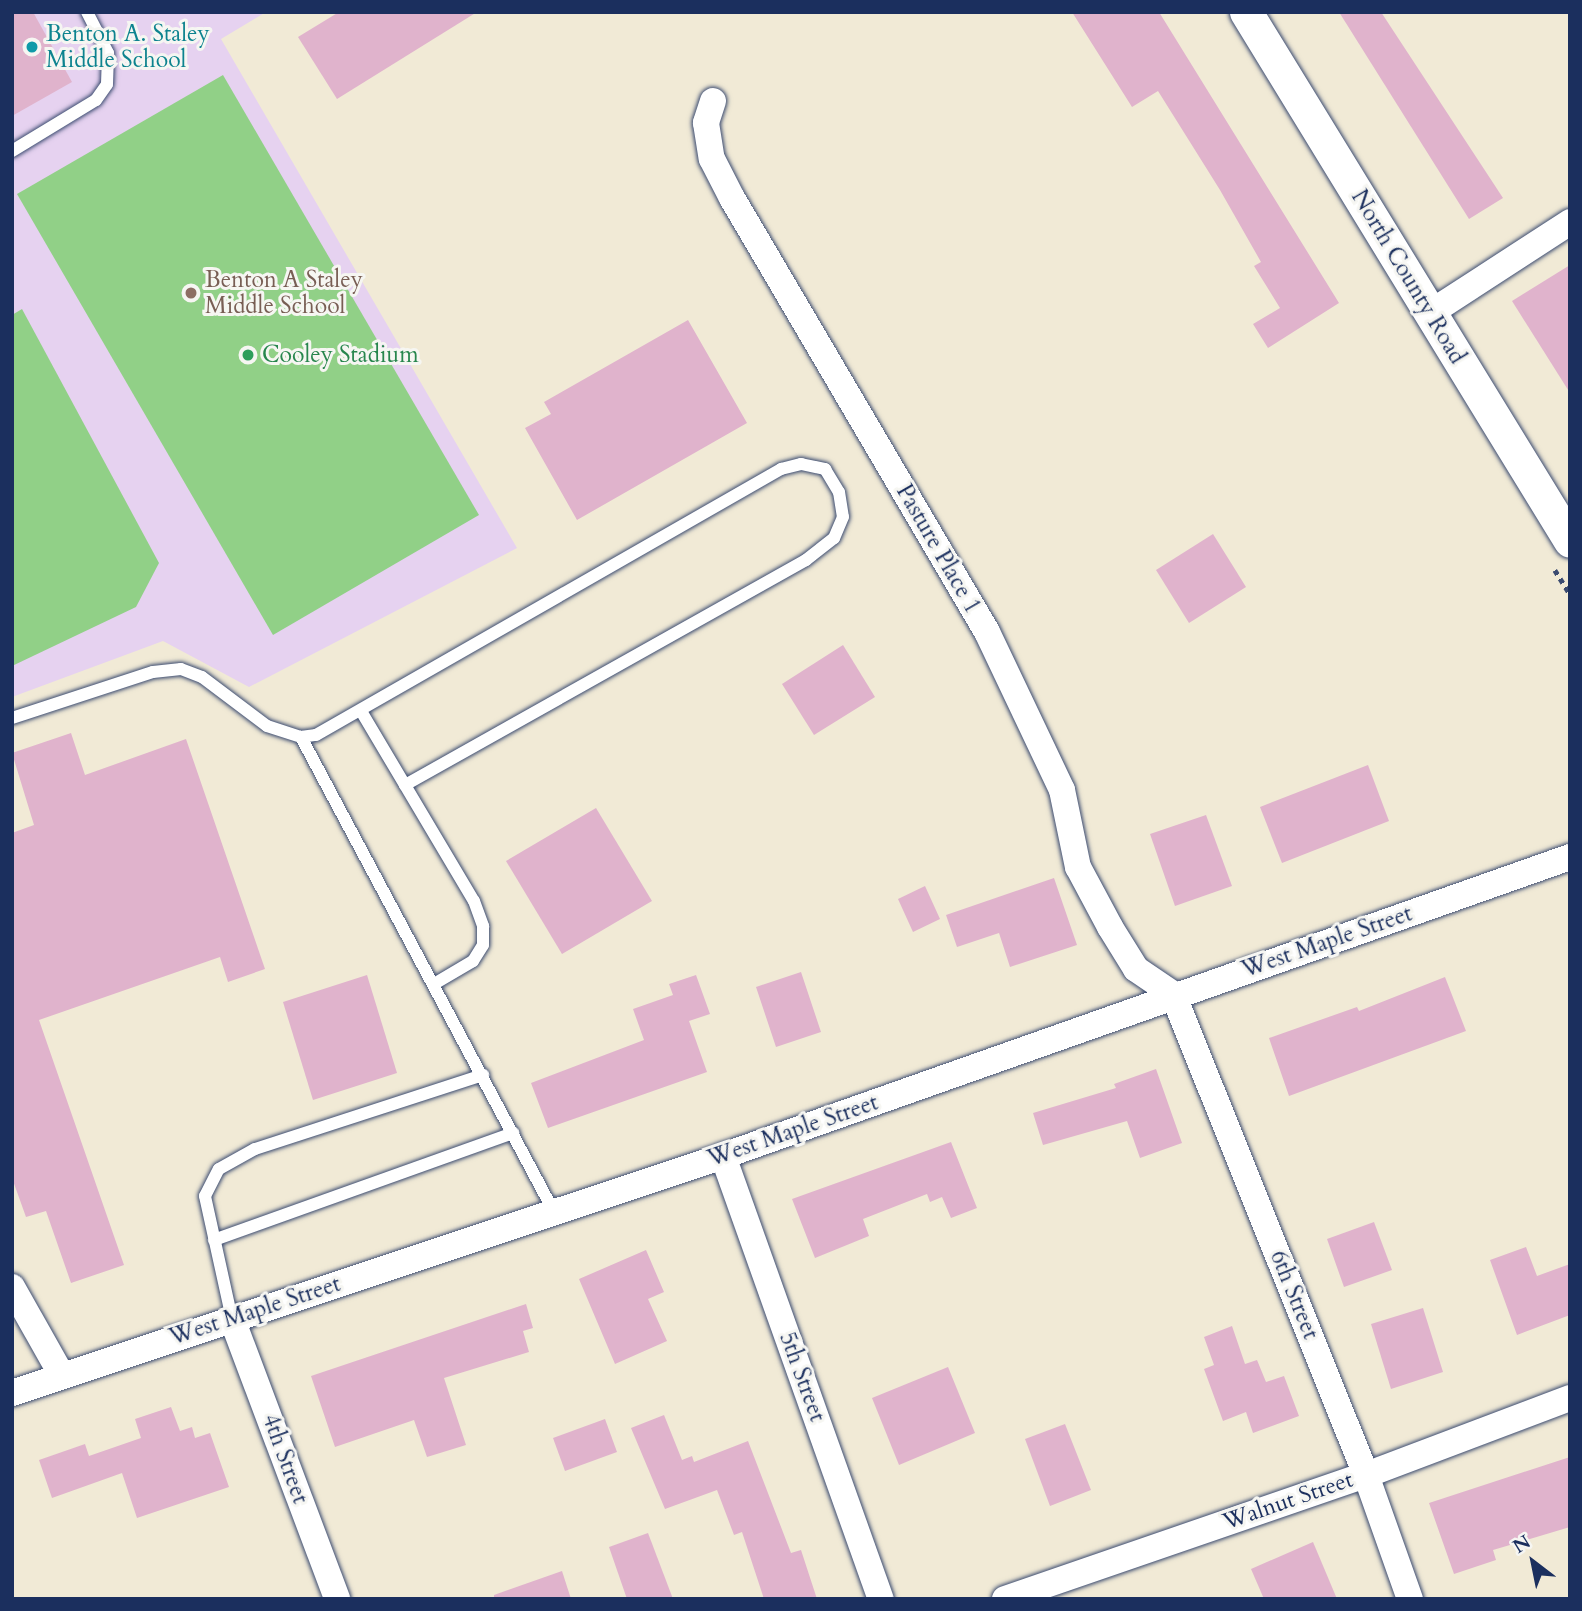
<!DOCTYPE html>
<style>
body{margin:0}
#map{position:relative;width:1582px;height:1611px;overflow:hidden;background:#f1ead6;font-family:Cardo,serif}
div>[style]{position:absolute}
.built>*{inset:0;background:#e6d2f0}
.green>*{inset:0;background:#91d087}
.building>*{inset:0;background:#e0b3cc}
.path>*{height:4.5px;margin-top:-2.25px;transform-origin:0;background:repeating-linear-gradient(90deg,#3b4b70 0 5px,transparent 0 10px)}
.roads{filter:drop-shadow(0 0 2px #3b4b70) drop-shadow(0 0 2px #3b4b70)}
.service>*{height:12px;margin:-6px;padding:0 6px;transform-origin:6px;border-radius:6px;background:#fff}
.minor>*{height:26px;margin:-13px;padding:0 13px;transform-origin:13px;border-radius:13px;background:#fff}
.tertiary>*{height:33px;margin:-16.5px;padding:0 16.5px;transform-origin:16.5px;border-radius:16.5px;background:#fff}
.dots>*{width:19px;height:19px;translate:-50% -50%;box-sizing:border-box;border:4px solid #f6f6f2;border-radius:50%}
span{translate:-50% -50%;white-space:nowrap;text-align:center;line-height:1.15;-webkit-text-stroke:6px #f6f6f2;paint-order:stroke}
.culture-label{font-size:23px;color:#0d838f}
.left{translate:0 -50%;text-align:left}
.street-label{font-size:23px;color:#1b2f5e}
.education-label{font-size:23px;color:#785e54}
.leisure-label{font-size:23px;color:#27864d}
.frame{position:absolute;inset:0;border:14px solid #1b2f5e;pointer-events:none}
.north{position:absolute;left:1498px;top:1527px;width:70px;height:70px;-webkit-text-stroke:5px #f6f6f2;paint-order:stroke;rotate:328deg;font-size:19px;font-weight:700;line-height:28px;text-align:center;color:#1b2f5e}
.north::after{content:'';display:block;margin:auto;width:24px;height:32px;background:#1b2f5e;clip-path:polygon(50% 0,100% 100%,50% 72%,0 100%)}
</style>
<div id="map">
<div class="built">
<div style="clip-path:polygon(12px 12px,266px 12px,221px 39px,517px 548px,249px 687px,163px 641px,12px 697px)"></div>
</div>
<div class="green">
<div style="clip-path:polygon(223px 75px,479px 515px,273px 635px,17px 194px)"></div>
<div style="clip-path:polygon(22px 309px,159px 563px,136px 607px,12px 666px,12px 315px)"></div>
</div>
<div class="building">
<div style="clip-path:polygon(12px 12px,33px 12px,72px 82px,12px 116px)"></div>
<div style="clip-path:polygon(339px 12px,477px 12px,337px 99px,298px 37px)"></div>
<div style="clip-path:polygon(1072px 12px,1159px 12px,1339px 303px,1268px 348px,1253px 324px,1280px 308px,1254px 266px,1261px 262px,1220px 190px,1158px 91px,1132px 107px)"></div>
<div style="clip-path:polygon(1339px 12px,1381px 12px,1503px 198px,1469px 219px)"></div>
<div style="clip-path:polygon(1570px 265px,1570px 393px,1512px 301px)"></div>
<div style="clip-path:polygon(688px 320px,747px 423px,577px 520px,525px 428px,551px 414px,544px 402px)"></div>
<div style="clip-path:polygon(1213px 534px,1246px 587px,1189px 623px,1156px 570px)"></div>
<div style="clip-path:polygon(843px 645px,875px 697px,814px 735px,782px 684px)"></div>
<div style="clip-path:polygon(71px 733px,85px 775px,186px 739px,265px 969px,228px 982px,220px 957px,39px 1020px,124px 1265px,71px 1283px,46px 1211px,26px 1217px,12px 1178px,12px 833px,34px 825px,12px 753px)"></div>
<div style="clip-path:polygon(1368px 765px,1389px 821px,1282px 863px,1260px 807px)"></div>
<div style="clip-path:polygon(596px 808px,652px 901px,562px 954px,506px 861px)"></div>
<div style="clip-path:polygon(1206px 815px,1232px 886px,1175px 906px,1150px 834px)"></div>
<div style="clip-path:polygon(1054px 878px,1077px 945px,1010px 967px,999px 933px,957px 947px,946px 915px)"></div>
<div style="clip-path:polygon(925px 886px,940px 919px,913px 932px,898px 899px)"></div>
<div style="clip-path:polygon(801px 972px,821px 1032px,776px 1047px,756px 987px)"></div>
<div style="clip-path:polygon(367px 975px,397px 1073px,313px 1100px,283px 1002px)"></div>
<div style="clip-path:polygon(696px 975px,710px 1014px,689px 1021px,707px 1072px,548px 1128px,531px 1083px,644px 1040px,633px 1009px,673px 995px,669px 984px)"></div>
<div style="clip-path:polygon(1445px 977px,1466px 1031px,1289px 1096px,1269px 1038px,1357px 1007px,1359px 1011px)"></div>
<div style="clip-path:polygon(1156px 1069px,1182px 1143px,1140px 1158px,1127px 1121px,1043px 1145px,1033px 1113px,1116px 1088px,1114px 1084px)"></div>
<div style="clip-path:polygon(951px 1142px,977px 1208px,951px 1218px,942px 1197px,930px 1202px,927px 1194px,863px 1219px,869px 1236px,815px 1258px,792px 1199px)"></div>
<div style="clip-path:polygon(1374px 1222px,1392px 1270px,1344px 1287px,1327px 1239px)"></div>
<div style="clip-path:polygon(1526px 1247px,1537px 1276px,1570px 1264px,1570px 1315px,1517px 1335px,1490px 1260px)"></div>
<div style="clip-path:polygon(646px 1250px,664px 1292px,648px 1299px,667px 1341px,615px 1364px,579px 1279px)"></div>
<div style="clip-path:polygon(526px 1304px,533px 1328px,523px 1331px,529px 1352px,444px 1378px,466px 1445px,427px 1457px,414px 1420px,335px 1447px,311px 1376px)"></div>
<div style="clip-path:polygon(1423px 1308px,1443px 1372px,1391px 1389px,1371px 1324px)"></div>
<div style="clip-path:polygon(1232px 1326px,1245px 1364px,1257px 1360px,1266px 1382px,1284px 1376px,1299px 1416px,1253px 1433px,1246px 1412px,1223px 1421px,1204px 1369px,1214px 1365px,1204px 1337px)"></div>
<div style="clip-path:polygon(948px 1367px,975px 1433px,899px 1465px,872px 1398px)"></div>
<div style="clip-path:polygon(171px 1407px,180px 1431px,192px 1427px,195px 1438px,210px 1433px,229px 1487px,137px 1518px,122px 1473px,52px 1498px,39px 1460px,85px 1444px,89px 1456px,141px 1438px,135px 1419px)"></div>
<div style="clip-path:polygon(664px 1415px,682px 1460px,692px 1456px,694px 1462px,748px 1441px,791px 1553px,801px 1550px,817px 1599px,764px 1599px,742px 1532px,734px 1535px,717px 1490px,665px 1509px,631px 1428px)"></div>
<div style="clip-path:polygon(605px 1419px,617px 1452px,565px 1471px,553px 1438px)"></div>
<div style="clip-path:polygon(1065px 1424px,1091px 1490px,1050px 1506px,1025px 1439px)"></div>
<div style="clip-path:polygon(1570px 1457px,1570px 1527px,1493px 1550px,1496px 1560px,1454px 1574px,1429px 1503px)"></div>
<div style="clip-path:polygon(648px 1533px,673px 1599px,627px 1599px,609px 1547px)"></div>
<div style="clip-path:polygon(1313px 1542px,1337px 1599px,1264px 1599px,1251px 1569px)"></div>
<div style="clip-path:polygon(562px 1571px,571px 1599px,494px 1599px,494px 1595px)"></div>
</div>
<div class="path">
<div style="left:1555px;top:570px;width:28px;rotate:58deg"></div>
</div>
<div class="roads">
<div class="service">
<div style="left:12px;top:151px;width:98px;rotate:-31.3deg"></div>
<div style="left:96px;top:100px;width:19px;rotate:-55deg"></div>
<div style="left:107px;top:84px;width:31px;rotate:-88deg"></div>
<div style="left:108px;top:53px;width:46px;rotate:-117.1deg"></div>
<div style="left:361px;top:711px;width:221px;rotate:59.3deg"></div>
<div style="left:474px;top:901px;width:27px;rotate:70deg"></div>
<div style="left:483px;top:926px;width:19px;rotate:90deg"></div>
<div style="left:483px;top:945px;width:19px;rotate:122deg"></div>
<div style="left:473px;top:961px;width:45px;rotate:149.5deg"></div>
<div style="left:12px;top:718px;width:148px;rotate:-18.1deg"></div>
<div style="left:153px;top:672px;width:28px;rotate:-6deg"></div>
<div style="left:181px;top:669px;width:22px;rotate:21deg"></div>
<div style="left:202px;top:677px;width:81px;rotate:37deg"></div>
<div style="left:267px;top:726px;width:36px;rotate:18deg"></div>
<div style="left:301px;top:737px;width:15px;rotate:-8deg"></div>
<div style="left:316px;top:735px;width:536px;rotate:-29.77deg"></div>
<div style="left:781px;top:469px;width:21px;rotate:-14deg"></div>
<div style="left:801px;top:464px;width:25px;rotate:12deg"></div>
<div style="left:825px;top:469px;width:27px;rotate:59deg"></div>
<div style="left:839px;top:492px;width:25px;rotate:81deg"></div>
<div style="left:843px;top:517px;width:23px;rotate:113deg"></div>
<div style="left:834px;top:538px;width:36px;rotate:142deg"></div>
<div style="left:806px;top:560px;width:460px;rotate:150.7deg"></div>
<div style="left:301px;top:737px;width:536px;rotate:61.95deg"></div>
<div style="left:214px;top:1240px;width:318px;rotate:-19.7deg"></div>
<div style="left:232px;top:1319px;width:126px;rotate:-102.4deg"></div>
<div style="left:205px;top:1196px;width:30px;rotate:-63deg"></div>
<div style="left:219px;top:1169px;width:41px;rotate:-29.1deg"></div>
<div style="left:255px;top:1149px;width:240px;rotate:-18deg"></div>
</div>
<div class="minor">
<div style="left:713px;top:101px;width:23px;rotate:108deg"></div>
<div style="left:706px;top:123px;width:36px;rotate:81deg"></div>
<div style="left:712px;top:159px;width:44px;rotate:62.9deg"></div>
<div style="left:732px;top:198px;width:503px;rotate:59.56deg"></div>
<div style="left:987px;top:632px;width:175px;rotate:64.6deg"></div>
<div style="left:1062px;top:790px;width:79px;rotate:78.3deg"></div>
<div style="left:1078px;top:867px;width:68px;rotate:61.9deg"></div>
<div style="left:1110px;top:927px;width:49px;rotate:58.2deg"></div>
<div style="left:1136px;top:969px;width:45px;rotate:34deg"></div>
<div style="left:1173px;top:994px;width:518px;rotate:68.14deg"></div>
<div style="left:1366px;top:1475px;width:132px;rotate:70.5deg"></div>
<div style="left:1430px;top:313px;width:167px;rotate:-33deg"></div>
<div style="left:723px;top:1156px;width:470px;rotate:70.4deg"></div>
<div style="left:12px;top:1287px;width:100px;rotate:60.6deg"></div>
<div style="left:232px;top:1319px;width:299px;rotate:69.4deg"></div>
<div style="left:12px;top:1393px;width:749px;rotate:-18.43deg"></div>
<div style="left:723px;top:1156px;width:898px;rotate:-19.44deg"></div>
<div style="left:1005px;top:1599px;width:382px;rotate:-19deg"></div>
<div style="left:1366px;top:1475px;width:218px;rotate:-20.7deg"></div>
</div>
<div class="tertiary">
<div style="left:1246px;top:12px;width:620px;rotate:58.51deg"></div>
</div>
</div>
<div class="dots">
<div style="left:32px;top:47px;background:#0f9aa8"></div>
<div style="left:191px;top:293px;background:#8d6e63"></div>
<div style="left:248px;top:355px;background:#2e9e5b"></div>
</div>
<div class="culture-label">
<span class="left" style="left:46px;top:47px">Benton A. Staley<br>Middle School</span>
</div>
<div class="street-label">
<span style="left:1408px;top:277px;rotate:59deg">North County Road</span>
<span style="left:938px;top:549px;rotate:60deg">Pasture Place 1</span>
<span style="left:1327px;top:942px;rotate:-19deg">West Maple Street</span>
<span style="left:793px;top:1131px;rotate:-19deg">West Maple Street</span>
<span style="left:1294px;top:1295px;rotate:68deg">6th Street</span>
<span style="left:255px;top:1311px;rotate:-18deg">West Maple Street</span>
<span style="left:802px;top:1377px;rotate:70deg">5th Street</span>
<span style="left:285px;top:1459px;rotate:70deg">4th Street</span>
<span style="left:1288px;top:1501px;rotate:-19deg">Walnut Street</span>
</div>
<div class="education-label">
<span class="left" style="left:205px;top:293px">Benton A Staley<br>Middle School</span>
</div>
<div class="leisure-label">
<span class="left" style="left:262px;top:355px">Cooley Stadium</span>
</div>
<div class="frame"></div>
<div class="north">N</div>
</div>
